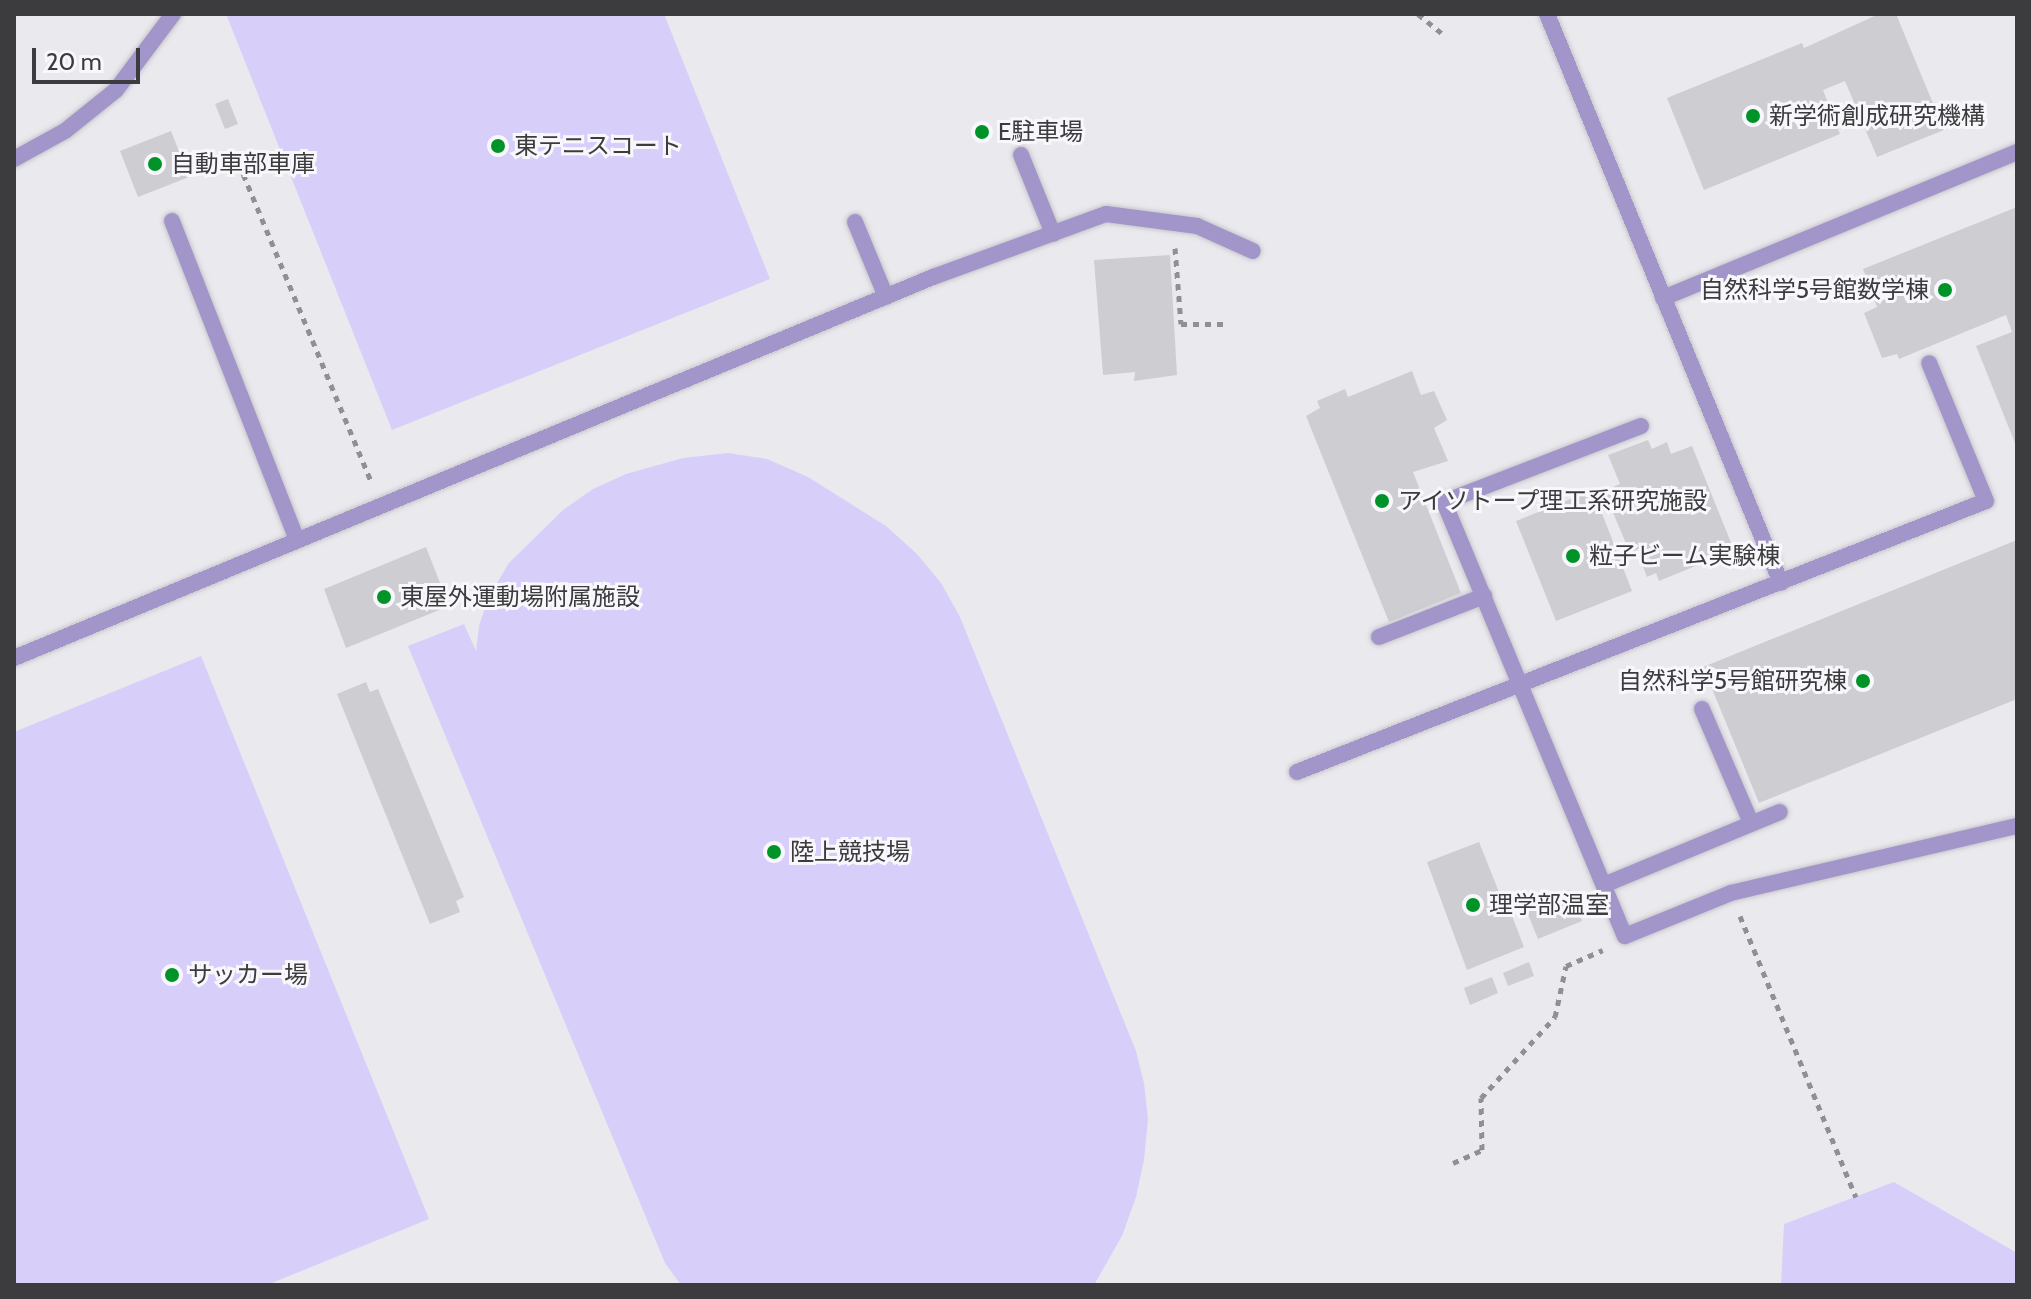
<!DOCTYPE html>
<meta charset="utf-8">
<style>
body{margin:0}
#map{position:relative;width:2031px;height:1299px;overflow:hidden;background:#eae9ee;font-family:Cabin,"Noto Sans JP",sans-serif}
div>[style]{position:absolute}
.green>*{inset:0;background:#d8cefa}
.building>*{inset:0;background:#cecdd2}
.path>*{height:5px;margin-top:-2.5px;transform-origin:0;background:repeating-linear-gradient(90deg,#908f92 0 6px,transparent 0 12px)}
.roads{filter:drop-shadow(0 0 2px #c7c6cb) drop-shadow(0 0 2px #c7c6cb)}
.lane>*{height:16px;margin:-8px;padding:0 8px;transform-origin:8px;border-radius:8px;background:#a195ca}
.dots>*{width:22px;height:22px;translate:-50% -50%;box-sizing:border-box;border:4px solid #f8f7fb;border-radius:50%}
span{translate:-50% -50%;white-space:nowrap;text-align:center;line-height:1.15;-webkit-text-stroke:6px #f8f7fb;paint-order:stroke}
.poi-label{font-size:24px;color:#3c3b3d}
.left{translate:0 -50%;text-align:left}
.right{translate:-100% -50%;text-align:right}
.frame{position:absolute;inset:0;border:16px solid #3c3b3d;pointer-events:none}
.scale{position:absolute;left:32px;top:48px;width:108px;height:36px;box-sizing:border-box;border:4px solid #3c3b3d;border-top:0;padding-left:10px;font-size:24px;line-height:28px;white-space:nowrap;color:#3c3b3d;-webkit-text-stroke:6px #f8f7fb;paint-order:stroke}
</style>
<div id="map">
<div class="green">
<div style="clip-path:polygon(226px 14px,664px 14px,770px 279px,392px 430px)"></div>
<div style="clip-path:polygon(728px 453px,767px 459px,808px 477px,886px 526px,917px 554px,941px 583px,960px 617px,1136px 1051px,1144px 1083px,1148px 1119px,1144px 1160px,1136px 1197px,1122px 1236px,1094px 1285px,681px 1285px,665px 1263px,408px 646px,464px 624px,476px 651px,479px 626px,489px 596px,509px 563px,563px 510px,593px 489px,626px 474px,683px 458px)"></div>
<div style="clip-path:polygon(201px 656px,429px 1219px,267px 1285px,14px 1285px,14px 732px)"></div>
<div style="clip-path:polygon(1894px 1182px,2017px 1253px,2017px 1285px,1781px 1285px,1784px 1224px)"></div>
</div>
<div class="building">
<div style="clip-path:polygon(1879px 14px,1896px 14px,1944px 130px,1877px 157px,1845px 81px,1823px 90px,1840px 134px,1704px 190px,1667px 98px,1802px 43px,1804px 48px)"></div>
<div style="clip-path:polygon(228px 99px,238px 124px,225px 129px,215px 104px)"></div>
<div style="clip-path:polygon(171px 131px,189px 177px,138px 197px,120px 151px)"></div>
<div style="clip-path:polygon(2017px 207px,2017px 448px,1976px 346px,2012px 332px,2006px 315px,1899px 359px,1897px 354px,1882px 358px,1864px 313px,1877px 307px,1863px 269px)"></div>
<div style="clip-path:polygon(1170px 255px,1177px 375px,1134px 381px,1135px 372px,1103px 375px,1094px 260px)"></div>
<div style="clip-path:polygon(1412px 371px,1421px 395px,1434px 391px,1447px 420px,1434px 428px,1448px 461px,1413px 472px,1461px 593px,1389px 622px,1306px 416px,1320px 408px,1317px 401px,1345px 389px,1348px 397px)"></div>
<div style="clip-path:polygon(1648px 440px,1652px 449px,1667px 442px,1671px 454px,1692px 446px,1734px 550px,1659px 581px,1656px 573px,1647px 577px,1642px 564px,1651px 561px,1645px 546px,1630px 553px,1604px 491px,1620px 484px,1608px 455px)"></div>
<div style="clip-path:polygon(1593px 490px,1632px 591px,1556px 621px,1516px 521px)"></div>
<div style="clip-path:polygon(2017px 540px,2017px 699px,1759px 803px,1703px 667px)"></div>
<div style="clip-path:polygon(426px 547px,449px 606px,346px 648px,324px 589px)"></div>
<div style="clip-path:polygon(366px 682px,370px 692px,378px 689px,464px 897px,456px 901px,460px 912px,430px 924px,337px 694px)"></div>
<div style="clip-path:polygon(1479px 842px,1505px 907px,1503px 910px,1509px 908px,1524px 947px,1467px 970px,1427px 862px)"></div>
<div style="clip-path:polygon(1569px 890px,1582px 921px,1538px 939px,1525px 907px)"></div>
<div style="clip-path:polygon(1529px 962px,1534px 976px,1508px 986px,1503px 973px)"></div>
<div style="clip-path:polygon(1492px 977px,1498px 993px,1470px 1005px,1464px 988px)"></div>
</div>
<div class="path">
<div style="left:1418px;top:14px;width:32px;rotate:39deg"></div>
<div style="left:234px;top:152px;width:359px;rotate:67.4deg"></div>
<div style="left:1175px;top:248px;width:76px;rotate:85.5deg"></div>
<div style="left:1181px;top:324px;width:43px"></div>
<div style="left:1740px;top:916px;width:304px;rotate:67.6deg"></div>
<div style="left:1453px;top:1163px;width:32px;rotate:-24deg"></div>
<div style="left:1482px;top:1150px;width:52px;rotate:-91.1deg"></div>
<div style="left:1481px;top:1098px;width:110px;rotate:-47.6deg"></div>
<div style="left:1555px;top:1017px;width:52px;rotate:-77.8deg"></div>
<div style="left:1566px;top:966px;width:40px;rotate:-23.4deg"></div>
</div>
<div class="roads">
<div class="lane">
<div style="left:1547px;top:14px;width:615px;rotate:67.65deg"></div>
<div style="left:1021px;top:155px;width:85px;rotate:67.9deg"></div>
<div style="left:14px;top:159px;width:58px;rotate:-28.8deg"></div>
<div style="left:65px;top:131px;width:65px;rotate:-38.8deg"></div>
<div style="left:116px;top:90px;width:95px;rotate:-53.1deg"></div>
<div style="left:172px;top:221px;width:343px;rotate:68.6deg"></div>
<div style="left:855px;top:222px;width:81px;rotate:67.5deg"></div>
<div style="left:1663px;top:298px;width:383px;rotate:-22.4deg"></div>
<div style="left:1641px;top:426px;width:211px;rotate:158.9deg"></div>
<div style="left:1444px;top:502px;width:470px;rotate:67.4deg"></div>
<div style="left:1625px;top:936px;width:114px;rotate:-22.1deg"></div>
<div style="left:1731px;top:893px;width:294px;rotate:-13.2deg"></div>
<div style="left:1379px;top:637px;width:113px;rotate:-21.3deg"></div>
<div style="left:14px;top:658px;width:995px;rotate:-22.52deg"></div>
<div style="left:933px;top:277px;width:184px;rotate:-20deg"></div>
<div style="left:1106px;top:214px;width:92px;rotate:7.5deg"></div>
<div style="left:1197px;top:226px;width:61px;rotate:24.1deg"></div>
<div style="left:1702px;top:709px;width:124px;rotate:66.7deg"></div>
<div style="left:1297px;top:772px;width:740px;rotate:-21.47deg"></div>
<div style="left:1986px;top:501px;width:149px;rotate:-112.4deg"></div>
<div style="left:1606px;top:884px;width:188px;rotate:-22.5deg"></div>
</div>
</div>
<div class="dots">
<div style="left:1753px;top:116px;background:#009328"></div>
<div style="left:982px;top:132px;background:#009328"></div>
<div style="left:498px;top:146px;background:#009328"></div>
<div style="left:155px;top:164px;background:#009328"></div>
<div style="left:1945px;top:290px;background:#009328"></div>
<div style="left:1382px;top:501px;background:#009328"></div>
<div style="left:1573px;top:556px;background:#009328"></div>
<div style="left:384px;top:597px;background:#009328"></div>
<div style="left:1863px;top:681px;background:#009328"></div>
<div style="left:774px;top:852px;background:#009328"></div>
<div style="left:1473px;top:905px;background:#009328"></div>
<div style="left:172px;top:975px;background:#009328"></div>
</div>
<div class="poi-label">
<span class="left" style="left:1769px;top:116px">新学術創成研究機構</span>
<span class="left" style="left:998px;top:132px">E駐車場</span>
<span class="left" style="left:514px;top:146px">東テニスコート</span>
<span class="left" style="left:171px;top:164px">自動車部車庫</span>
<span class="right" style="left:1929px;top:290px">自然科学5号館数学棟</span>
<span class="left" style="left:1398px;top:501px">アイソトープ理工系研究施設</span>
<span class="left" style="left:1589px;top:556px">粒子ビーム実験棟</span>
<span class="left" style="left:400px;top:597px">東屋外運動場附属施設</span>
<span class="right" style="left:1847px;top:681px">自然科学5号館研究棟</span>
<span class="left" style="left:790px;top:852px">陸上競技場</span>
<span class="left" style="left:1489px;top:905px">理学部温室</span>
<span class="left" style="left:188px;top:975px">サッカー場</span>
</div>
<div class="frame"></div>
<div class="scale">20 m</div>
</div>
